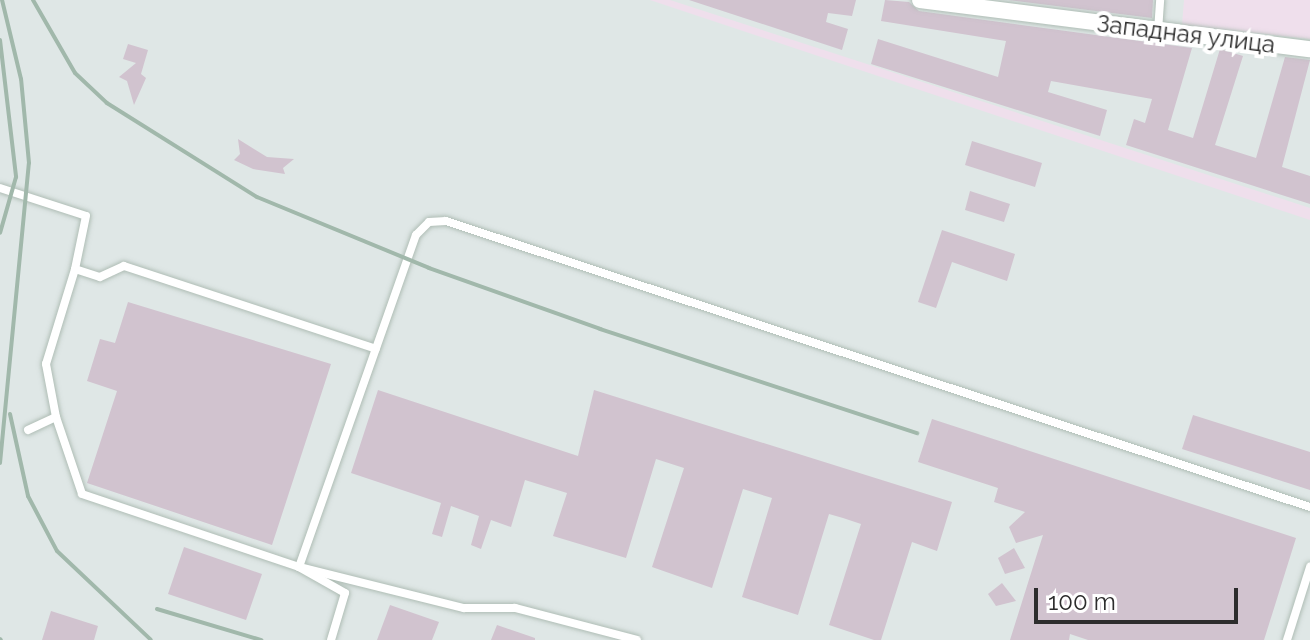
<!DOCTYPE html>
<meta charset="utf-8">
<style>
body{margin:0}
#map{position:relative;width:1310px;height:640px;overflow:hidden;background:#efdfec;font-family:Raleway,sans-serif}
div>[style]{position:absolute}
.industrial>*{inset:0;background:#dfe7e6}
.building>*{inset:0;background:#d1c3cf}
.roads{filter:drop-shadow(0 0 2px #afbdb5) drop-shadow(0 0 2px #afbdb5)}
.lane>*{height:8px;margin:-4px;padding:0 4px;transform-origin:4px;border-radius:4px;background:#fff}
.street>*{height:16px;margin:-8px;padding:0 8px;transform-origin:8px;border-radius:8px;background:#fff}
.rail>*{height:4px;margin:-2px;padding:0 2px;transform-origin:2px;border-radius:2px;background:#a1b8ab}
span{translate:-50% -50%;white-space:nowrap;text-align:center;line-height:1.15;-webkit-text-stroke:8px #fff;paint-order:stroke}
.street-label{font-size:24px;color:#2d2d2d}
.scale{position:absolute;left:1034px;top:588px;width:204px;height:36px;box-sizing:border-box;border:4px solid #2d2d2d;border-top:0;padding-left:10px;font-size:24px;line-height:28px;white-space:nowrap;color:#2d2d2d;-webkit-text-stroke:6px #fff;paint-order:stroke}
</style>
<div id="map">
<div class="industrial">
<div style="clip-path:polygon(0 0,650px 0,1310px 220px,1310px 640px,0 640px)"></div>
<div style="clip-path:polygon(670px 0,1184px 0,1182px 25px,1310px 39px,1310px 208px)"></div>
</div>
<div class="building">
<div style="clip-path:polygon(689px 0,856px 0,852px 16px,828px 13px,826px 22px,848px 29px,842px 50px)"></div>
<div style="clip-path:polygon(885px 0,909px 2px,919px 11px,1192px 48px,1168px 130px,1193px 138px,1220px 49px,1243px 56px,1215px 145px,1256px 158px,1285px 57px,1310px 60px,1282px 167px,1310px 176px,1310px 204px,1126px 145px,1134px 119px,1145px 123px,1152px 99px,1051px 81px,1048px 92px,1107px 110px,1100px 136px,871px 64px,878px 39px,998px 77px,1006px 41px,881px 21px)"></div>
<div style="clip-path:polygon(1008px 0,1153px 0,1152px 18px)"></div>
<div style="clip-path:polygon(128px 44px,148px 50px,141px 74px,146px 78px,134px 105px,127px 81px,119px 77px,136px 63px,123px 59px)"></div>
<div style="clip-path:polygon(238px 139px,267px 157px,294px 159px,283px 168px,285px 174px,253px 169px,234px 160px,240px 154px)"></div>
<div style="clip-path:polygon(972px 141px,1042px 163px,1035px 187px,965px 165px)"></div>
<div style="clip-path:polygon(970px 191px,1010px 204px,1004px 222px,965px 210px)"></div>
<div style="clip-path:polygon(942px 230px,1015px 254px,1007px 281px,952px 262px,936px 308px,918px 302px)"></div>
<div style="clip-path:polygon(128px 302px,331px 364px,272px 545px,87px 483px,117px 391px,87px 381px,100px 339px,115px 343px)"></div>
<div style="clip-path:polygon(378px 390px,578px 456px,594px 390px,952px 502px,937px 551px,912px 542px,881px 640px,874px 640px,829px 625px,861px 524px,843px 518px,829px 514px,798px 615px,742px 597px,772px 498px,743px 489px,712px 588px,652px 567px,684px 468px,656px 459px,626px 558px,553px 536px,567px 493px,525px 480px,511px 527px,491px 520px,481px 549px,471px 545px,479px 516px,451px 506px,442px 537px,432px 534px,441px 503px,351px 473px)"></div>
<div style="clip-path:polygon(1193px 415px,1310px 452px,1310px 490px,1182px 449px)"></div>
<div style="clip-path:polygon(932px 419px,1296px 538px,1264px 640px,1088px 640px,1070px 634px,1069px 640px,1010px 640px,1043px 535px,1016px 543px,1009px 527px,1025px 512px,994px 502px,998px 488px,918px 462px)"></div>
<div style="clip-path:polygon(184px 547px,262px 574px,246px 620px,168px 594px)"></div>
<div style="clip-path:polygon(1014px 548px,1025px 568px,1005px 574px,998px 558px)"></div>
<div style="clip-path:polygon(1002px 583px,1016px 601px,996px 606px,988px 594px)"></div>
<div style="clip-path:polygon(390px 605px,439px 622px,432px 640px,377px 640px)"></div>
<div style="clip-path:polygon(51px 611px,98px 626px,94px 640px,42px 640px)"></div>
<div style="clip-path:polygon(497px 625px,535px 638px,535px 640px,491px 640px)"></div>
</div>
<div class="roads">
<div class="lane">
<div style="left:1158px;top:31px;width:31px;rotate:-86deg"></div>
<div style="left:0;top:188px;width:90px;rotate:18deg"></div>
<div style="left:86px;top:216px;width:54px;rotate:101.7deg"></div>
<div style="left:75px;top:269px;width:26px;rotate:18deg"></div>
<div style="left:100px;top:277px;width:26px;rotate:-25deg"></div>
<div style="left:124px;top:266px;width:265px;rotate:18.2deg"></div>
<div style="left:56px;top:417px;width:81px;rotate:71.3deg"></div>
<div style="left:82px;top:494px;width:229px;rotate:18.6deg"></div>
<div style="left:299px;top:567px;width:170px;rotate:14deg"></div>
<div style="left:464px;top:608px;width:51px"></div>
<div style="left:515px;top:608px;width:126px;rotate:14.7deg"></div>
<div style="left:28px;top:430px;width:31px;rotate:-25deg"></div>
<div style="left:56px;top:417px;width:54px;rotate:-100.7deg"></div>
<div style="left:46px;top:364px;width:99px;rotate:-73deg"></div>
<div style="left:331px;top:640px;width:49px;rotate:-73.4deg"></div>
<div style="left:345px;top:593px;width:53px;rotate:-150.5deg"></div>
<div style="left:299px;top:567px;width:352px;rotate:-70.6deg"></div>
<div style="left:416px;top:235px;width:18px;rotate:-45deg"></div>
<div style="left:429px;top:222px;width:17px;rotate:-3deg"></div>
<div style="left:446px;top:221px;width:910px;rotate:18.32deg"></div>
<div style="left:1287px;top:640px;width:77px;rotate:-72.5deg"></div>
</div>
<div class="street">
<div style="left:920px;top:0;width:393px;rotate:7.2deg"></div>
</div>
</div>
<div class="rail">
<div style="left:33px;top:0;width:84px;rotate:60.1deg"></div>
<div style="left:75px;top:73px;width:44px;rotate:43.2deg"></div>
<div style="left:107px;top:103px;width:177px;rotate:32.1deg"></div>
<div style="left:257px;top:197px;width:186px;rotate:22.4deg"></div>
<div style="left:429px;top:268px;width:182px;rotate:19.6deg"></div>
<div style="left:600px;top:329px;width:334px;rotate:18.2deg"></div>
<div style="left:0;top:40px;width:138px;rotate:83.3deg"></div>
<div style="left:16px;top:177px;width:58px;rotate:105.9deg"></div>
<div style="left:10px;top:414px;width:84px;rotate:77.6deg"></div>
<div style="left:28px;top:496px;width:62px;rotate:62.2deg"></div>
<div style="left:57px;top:551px;width:129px;rotate:43.4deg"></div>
<div style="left:0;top:463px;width:301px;rotate:-84.5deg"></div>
<div style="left:29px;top:163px;width:84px;rotate:-95.4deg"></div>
<div style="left:21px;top:79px;width:81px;rotate:-103.5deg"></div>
<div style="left:157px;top:609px;width:109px;rotate:16.6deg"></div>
<div style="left:0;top:639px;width:1px;rotate:45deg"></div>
</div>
<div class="street-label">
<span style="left:1186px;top:34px;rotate:7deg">Западная улица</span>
</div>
<div class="scale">100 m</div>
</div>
